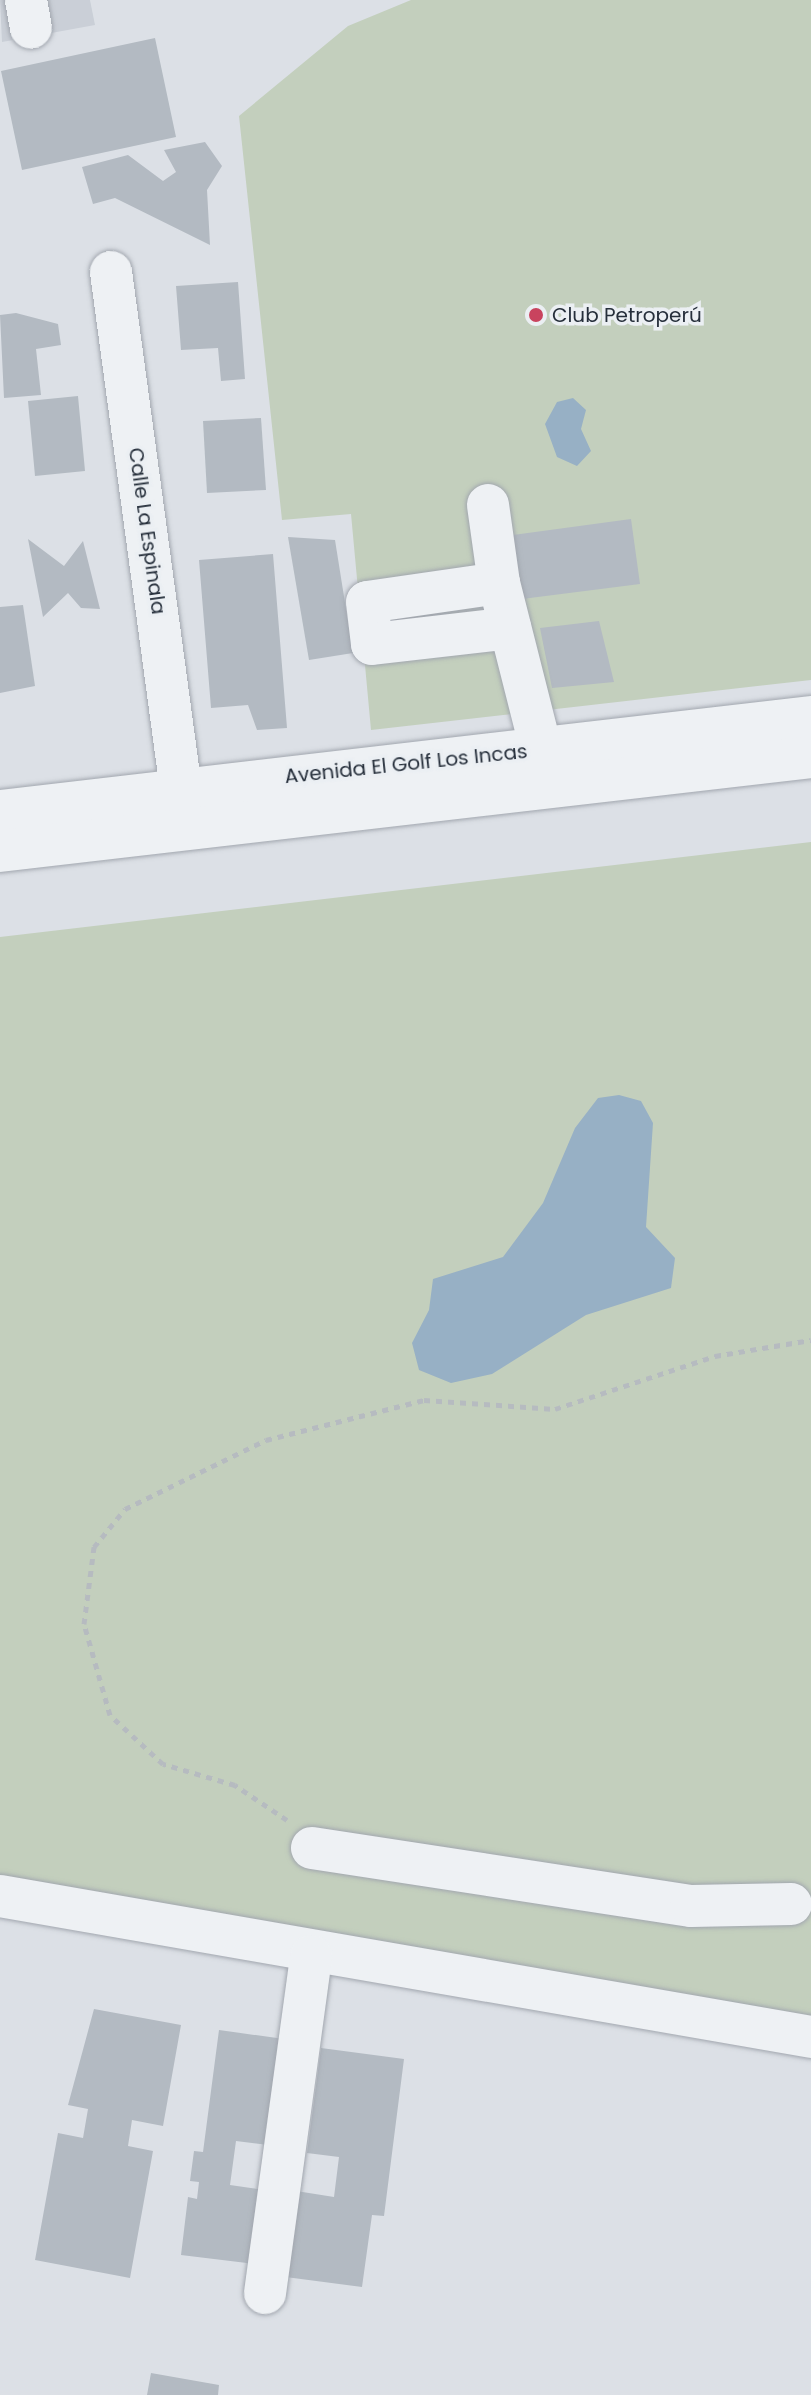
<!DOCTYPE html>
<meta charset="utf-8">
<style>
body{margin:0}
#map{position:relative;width:811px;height:2395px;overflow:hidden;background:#dce0e6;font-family:Poppins,sans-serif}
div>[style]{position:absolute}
.built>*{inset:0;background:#cacfd7}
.green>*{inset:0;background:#c3cfbd}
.water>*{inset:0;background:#97b0c5}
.building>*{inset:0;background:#b3bac2}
.path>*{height:5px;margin-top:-2.5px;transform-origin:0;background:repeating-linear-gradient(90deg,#b6bbc0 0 6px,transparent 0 12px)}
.roads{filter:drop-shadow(0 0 2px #a2a7af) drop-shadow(0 0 2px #a2a7af)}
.minor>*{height:42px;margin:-21px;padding:0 21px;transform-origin:21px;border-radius:21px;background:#eef1f4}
.dots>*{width:22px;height:22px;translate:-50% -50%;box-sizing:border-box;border:4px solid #ebeff3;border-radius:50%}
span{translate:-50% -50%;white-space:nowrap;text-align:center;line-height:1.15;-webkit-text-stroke:7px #ebeff3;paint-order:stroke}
.poi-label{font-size:20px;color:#262f3b}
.left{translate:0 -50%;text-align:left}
.street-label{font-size:20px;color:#262f3b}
</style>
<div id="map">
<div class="built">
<div style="clip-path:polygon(0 0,90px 0,95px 25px,2px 42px)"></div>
</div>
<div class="green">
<div style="clip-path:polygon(411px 0,811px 0,811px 680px,371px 730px,351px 514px,282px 520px,239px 116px,348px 26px)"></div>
<div style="clip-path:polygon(811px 842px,811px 2020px,0 1889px,0 937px)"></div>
</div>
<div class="water">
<div style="clip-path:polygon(573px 398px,586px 410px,581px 429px,591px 451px,577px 466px,557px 457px,545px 424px,557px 402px)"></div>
<div style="clip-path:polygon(619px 1095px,641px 1101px,653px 1123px,646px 1227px,675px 1258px,671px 1288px,586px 1315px,492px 1374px,451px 1383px,419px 1370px,412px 1343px,429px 1310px,433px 1279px,503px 1257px,543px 1203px,575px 1128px,598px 1098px)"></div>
</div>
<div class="building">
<div style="clip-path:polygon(155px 38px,176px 137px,22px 170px,1px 71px)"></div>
<div style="clip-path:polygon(205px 142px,222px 166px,207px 190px,210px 245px,115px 198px,93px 204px,82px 167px,128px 155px,163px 181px,176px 172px,164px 150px)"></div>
<div style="clip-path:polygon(238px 282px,245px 379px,221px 381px,218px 348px,181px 350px,176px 286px)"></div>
<div style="clip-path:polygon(16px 313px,58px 324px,61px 345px,36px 349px,41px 395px,4px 398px,0 315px)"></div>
<div style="clip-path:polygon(78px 396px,85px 471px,35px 476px,28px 401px)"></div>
<div style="clip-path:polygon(261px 418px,266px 490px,207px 493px,203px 421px)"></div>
<div style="clip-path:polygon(631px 519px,640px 584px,522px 599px,513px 535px)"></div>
<div style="clip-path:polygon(288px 537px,335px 540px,353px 653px,309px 660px)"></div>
<div style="clip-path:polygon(28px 539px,64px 566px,83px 541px,100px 609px,81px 608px,68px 593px,43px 617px)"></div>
<div style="clip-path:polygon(273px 554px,287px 728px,257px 730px,248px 705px,211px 708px,199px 560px)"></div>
<div style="clip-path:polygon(23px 605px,35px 686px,0 693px,0 607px)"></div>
<div style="clip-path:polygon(599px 621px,614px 682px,552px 688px,540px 628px)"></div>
<div style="clip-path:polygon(94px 2009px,181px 2025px,163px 2126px,132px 2120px,128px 2146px,153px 2151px,130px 2278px,35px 2260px,58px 2133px,83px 2138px,88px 2109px,68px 2105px)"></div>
<div style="clip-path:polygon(219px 2030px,291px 2040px,277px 2146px,236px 2141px,230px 2185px,264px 2190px,255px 2264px,181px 2255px,188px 2197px,197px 2199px,199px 2182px,190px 2181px,194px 2151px,203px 2152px)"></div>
<div style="clip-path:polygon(321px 2048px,404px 2059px,384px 2216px,372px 2215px,362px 2287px,278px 2276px,290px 2190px,334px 2197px,339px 2157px,307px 2153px)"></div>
<div style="clip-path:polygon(151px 2373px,219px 2385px,218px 2395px,147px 2395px)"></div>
</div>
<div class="path">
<div style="left:287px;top:1820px;width:63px;rotate:-146.1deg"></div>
<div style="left:235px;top:1785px;width:75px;rotate:-163.7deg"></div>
<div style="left:163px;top:1764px;width:72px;rotate:-137.2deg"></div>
<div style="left:110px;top:1715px;width:95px;rotate:-105.9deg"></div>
<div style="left:84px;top:1624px;width:78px;rotate:-82.6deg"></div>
<div style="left:94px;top:1547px;width:49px;rotate:-50.8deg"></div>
<div style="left:125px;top:1509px;width:157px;rotate:-26.1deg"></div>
<div style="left:266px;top:1440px;width:163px;rotate:-14.2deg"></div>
<div style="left:424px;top:1400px;width:131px;rotate:3.9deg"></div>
<div style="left:555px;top:1409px;width:169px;rotate:-18.3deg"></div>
<div style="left:715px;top:1356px;width:97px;rotate:-9.5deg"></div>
</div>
<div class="roads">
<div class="minor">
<div style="left:26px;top:0;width:28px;rotate:80deg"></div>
<div style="left:111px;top:272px;width:523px;rotate:82.3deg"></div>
<div style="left:488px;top:505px;width:79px;rotate:82deg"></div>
<div style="left:499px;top:583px;width:171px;rotate:75.8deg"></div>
<div style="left:499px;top:583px;width:133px;rotate:171.8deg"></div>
<div style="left:367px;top:602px;width:42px;rotate:83.2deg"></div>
<div style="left:372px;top:644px;width:139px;rotate:-6.6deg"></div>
<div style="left:0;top:811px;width:816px;rotate:-6.61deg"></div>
<div style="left:0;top:851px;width:816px;rotate:-6.61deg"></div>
<div style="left:312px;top:1848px;width:383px;rotate:8.7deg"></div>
<div style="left:691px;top:1906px;width:100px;rotate:-1.1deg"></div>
<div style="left:0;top:1896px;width:823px;rotate:9.86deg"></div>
<div style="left:265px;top:2293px;width:340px;rotate:-82.2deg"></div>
</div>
</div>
<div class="dots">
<div style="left:536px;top:315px;background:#c9435e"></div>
</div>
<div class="poi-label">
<span class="left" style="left:552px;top:315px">Club Petroperú</span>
</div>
<div class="street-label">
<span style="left:147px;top:531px;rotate:82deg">Calle La Espinala</span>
<span style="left:406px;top:764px;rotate:-6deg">Avenida El Golf Los Incas</span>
</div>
</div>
